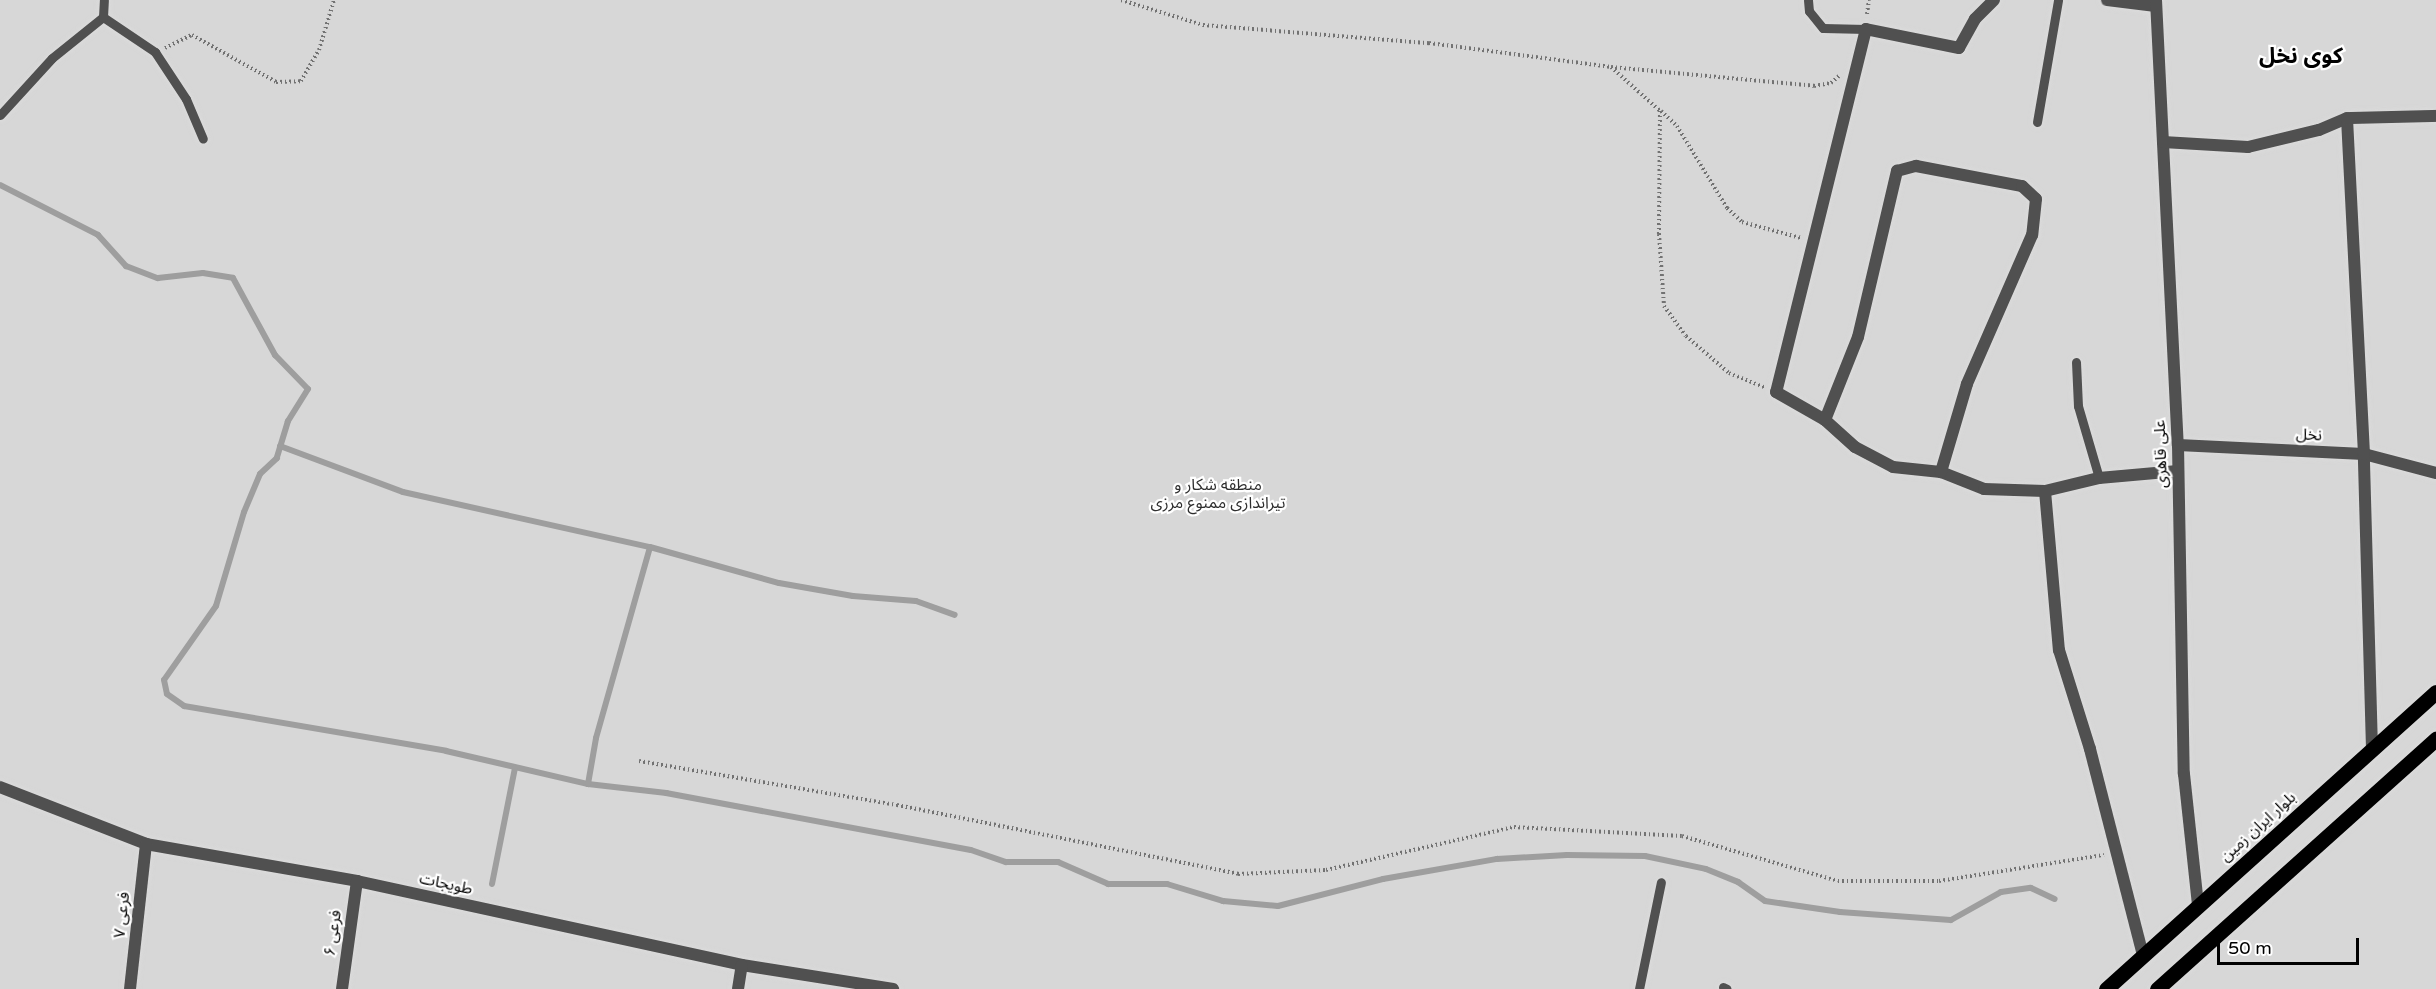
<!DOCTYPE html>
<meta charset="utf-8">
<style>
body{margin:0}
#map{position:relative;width:2436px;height:989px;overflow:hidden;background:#fff;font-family:"Varela Round","Noto Sans Arabic",sans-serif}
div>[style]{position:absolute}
.green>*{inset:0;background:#d7d7d7}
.stream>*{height:6px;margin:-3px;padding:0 3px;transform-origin:3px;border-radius:3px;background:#9e9e9e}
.path>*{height:4px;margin-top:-2px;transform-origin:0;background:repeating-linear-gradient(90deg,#727272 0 1.5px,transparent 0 4.5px)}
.roads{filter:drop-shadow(0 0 2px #dbdbdb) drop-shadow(0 0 2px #dbdbdb)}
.service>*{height:9px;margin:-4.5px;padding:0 4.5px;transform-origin:4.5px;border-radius:4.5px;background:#505050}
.minor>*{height:12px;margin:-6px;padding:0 6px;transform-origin:6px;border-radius:6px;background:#505050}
.primary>*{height:15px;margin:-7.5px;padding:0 7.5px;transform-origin:7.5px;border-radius:7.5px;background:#000}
span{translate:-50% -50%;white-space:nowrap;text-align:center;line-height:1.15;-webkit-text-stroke:4.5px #fff;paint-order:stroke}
.street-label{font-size:16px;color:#000}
.park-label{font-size:16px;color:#2e2e2e}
.district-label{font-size:22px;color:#000;font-weight:700}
.scale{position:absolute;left:2217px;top:938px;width:142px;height:27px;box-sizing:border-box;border:3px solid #000;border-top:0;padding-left:8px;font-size:18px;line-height:21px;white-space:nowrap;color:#000;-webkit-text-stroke:4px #fff;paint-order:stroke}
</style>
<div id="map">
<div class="green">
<div style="clip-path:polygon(0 0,2436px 0,2436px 989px,0 989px)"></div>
</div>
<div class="stream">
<div style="left:0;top:185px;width:110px;rotate:27deg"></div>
<div style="left:98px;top:235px;width:42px;rotate:47.9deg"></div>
<div style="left:126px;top:266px;width:34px;rotate:21deg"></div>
<div style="left:158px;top:278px;width:45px;rotate:-6.3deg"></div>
<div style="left:203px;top:273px;width:30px;rotate:9deg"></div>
<div style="left:233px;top:278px;width:88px;rotate:61.4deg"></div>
<div style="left:275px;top:355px;width:47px;rotate:45.9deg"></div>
<div style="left:308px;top:389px;width:38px;rotate:122deg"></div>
<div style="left:288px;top:421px;width:39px;rotate:107deg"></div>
<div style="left:277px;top:458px;width:23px;rotate:137deg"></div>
<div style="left:260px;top:474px;width:41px;rotate:112.8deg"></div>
<div style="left:244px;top:512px;width:98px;rotate:106.6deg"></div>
<div style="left:216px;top:606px;width:90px;rotate:125.1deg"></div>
<div style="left:164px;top:680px;width:14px;rotate:78deg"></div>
<div style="left:167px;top:694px;width:21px;rotate:35deg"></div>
<div style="left:184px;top:706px;width:266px;rotate:9.7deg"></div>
<div style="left:446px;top:751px;width:146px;rotate:13.1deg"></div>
<div style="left:588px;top:784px;width:79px;rotate:6.6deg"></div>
<div style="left:666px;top:793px;width:310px;rotate:10.6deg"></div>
<div style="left:971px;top:850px;width:37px;rotate:19deg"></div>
<div style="left:1006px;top:862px;width:52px"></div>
<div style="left:1058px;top:862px;width:55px;rotate:23.7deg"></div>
<div style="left:1108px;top:884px;width:59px"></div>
<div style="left:1167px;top:884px;width:59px;rotate:16.9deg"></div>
<div style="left:1223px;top:901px;width:55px;rotate:5.2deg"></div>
<div style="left:1278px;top:906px;width:108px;rotate:-14.4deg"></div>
<div style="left:1383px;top:879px;width:116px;rotate:-10deg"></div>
<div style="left:1497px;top:859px;width:70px;rotate:-3.3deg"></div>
<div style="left:1567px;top:855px;width:78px;rotate:0.7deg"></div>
<div style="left:1645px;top:856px;width:62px;rotate:12deg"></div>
<div style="left:1706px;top:869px;width:35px;rotate:22deg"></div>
<div style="left:1738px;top:882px;width:33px;rotate:35deg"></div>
<div style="left:1765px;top:901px;width:76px;rotate:8.3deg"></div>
<div style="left:1840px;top:912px;width:111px;rotate:4.1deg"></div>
<div style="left:1951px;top:920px;width:57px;rotate:-29.2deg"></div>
<div style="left:2001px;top:892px;width:30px;rotate:-8deg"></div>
<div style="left:2031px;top:888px;width:26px;rotate:25deg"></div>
<div style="left:280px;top:446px;width:131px;rotate:20.5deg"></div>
<div style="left:403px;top:492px;width:253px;rotate:12.6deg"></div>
<div style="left:588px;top:784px;width:47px;rotate:-80.1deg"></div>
<div style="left:596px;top:738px;width:198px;rotate:-74.2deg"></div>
<div style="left:650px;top:547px;width:134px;rotate:15.6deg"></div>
<div style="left:779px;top:583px;width:75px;rotate:10deg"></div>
<div style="left:853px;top:596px;width:63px;rotate:4.5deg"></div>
<div style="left:916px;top:601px;width:41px;rotate:19.7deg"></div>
<div style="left:492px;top:884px;width:118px;rotate:-78.8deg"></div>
</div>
<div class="path">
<div style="left:1121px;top:0;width:86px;rotate:17deg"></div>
<div style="left:1203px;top:25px;width:227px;rotate:4.6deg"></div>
<div style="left:1429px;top:43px;width:184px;rotate:7.5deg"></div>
<div style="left:1611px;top:67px;width:204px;rotate:5.3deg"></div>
<div style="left:1814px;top:86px;width:17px;rotate:-10deg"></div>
<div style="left:1831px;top:83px;width:11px;rotate:-41deg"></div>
<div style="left:1867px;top:14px;width:14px;rotate:-82deg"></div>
<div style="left:165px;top:48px;width:30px;rotate:-26deg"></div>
<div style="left:192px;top:35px;width:96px;rotate:29.2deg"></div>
<div style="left:276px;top:82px;width:25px;rotate:-2deg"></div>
<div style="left:301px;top:81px;width:36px;rotate:-60deg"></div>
<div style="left:319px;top:50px;width:52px;rotate:-73.3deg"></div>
<div style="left:1611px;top:67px;width:66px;rotate:41.9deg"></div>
<div style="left:1660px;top:111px;width:123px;rotate:90.5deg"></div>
<div style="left:1659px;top:234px;width:72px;rotate:86deg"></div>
<div style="left:1664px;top:306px;width:37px;rotate:54deg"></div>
<div style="left:1686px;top:336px;width:57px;rotate:40.7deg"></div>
<div style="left:1729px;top:373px;width:38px;rotate:22deg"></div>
<div style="left:1661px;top:111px;width:22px;rotate:43deg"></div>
<div style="left:1677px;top:126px;width:96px;rotate:58.6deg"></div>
<div style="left:1727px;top:208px;width:21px;rotate:43deg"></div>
<div style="left:1742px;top:222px;width:61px;rotate:15.2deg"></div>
<div style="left:639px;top:761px;width:262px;rotate:9.7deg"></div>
<div style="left:897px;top:805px;width:348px;rotate:11.4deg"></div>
<div style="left:1238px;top:874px;width:88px;rotate:-2.6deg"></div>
<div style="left:1326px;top:870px;width:193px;rotate:-12.9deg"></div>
<div style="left:1514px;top:827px;width:168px;rotate:3.1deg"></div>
<div style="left:1682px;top:836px;width:162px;rotate:16.1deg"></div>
<div style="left:1838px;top:881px;width:101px"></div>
<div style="left:1939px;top:881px;width:167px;rotate:-9deg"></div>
</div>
<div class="roads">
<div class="service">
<div style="left:1808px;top:0;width:11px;rotate:85deg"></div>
<div style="left:1809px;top:11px;width:22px;rotate:51deg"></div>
<div style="left:1823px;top:28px;width:43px;rotate:1.3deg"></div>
<div style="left:103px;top:17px;width:63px;rotate:33.9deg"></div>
<div style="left:155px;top:52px;width:56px;rotate:56.6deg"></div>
<div style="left:186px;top:99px;width:43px;rotate:67deg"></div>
<div style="left:0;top:115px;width:77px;rotate:-47.6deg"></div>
<div style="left:52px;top:58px;width:65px;rotate:-38.8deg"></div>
<div style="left:103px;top:17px;width:17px;rotate:-87deg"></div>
<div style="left:2037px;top:122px;width:124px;rotate:-80.2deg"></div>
<div style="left:2076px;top:362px;width:44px;rotate:87.4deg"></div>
<div style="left:2078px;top:406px;width:75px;rotate:73.7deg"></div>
<div style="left:1723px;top:987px;width:4px;rotate:27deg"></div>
<div style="left:1639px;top:989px;width:109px;rotate:-78.4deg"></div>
</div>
<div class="minor">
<div style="left:1994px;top:0;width:27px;rotate:135deg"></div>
<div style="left:1975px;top:19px;width:33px;rotate:119deg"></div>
<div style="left:1959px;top:48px;width:95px;rotate:-168.5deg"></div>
<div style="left:1866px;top:29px;width:374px;rotate:103.9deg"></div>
<div style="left:1776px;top:392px;width:56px;rotate:29.7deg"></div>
<div style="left:1825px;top:420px;width:40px;rotate:42deg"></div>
<div style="left:1855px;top:447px;width:43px;rotate:27.8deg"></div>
<div style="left:1893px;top:467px;width:48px;rotate:5.9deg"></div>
<div style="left:1941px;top:472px;width:46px;rotate:21.6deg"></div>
<div style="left:1984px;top:489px;width:61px;rotate:1.9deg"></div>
<div style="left:2045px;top:491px;width:56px;rotate:-13.5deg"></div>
<div style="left:2099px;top:478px;width:79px;rotate:-5.1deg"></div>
<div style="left:2107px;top:0;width:49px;rotate:7deg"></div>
<div style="left:2156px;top:0;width:446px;rotate:87.2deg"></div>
<div style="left:2178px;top:445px;width:329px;rotate:89deg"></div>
<div style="left:2184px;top:774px;width:133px;rotate:83.9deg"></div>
<div style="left:2163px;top:142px;width:85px;rotate:3.4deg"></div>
<div style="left:2248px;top:147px;width:73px;rotate:-13.5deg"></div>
<div style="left:2319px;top:130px;width:30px;rotate:-23deg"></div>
<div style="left:1825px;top:420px;width:89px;rotate:-68.3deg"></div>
<div style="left:1858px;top:337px;width:171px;rotate:-76.8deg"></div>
<div style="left:1897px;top:171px;width:20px;rotate:-15deg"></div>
<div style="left:1916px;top:166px;width:108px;rotate:10.7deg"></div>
<div style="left:2022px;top:186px;width:19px;rotate:43deg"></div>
<div style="left:2036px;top:199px;width:36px;rotate:96deg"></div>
<div style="left:2032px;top:235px;width:163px;rotate:113.6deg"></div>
<div style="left:1967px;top:384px;width:92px;rotate:106.5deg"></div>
<div style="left:2178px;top:445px;width:186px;rotate:2.8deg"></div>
<div style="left:2364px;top:454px;width:74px;rotate:14.8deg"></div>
<div style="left:2045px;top:491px;width:160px;rotate:85deg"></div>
<div style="left:2059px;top:650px;width:104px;rotate:72.6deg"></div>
<div style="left:2090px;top:749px;width:214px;rotate:75.6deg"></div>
<div style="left:2372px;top:749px;width:295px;rotate:-91.6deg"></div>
<div style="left:2364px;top:454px;width:336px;rotate:-92.9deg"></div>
<div style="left:2347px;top:118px;width:89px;rotate:-1.3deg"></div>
<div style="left:0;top:787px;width:157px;rotate:21.3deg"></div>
<div style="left:146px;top:844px;width:214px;rotate:9.9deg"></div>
<div style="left:357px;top:881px;width:394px;rotate:12.3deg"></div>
<div style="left:742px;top:965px;width:153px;rotate:9deg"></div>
<div style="left:130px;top:989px;width:146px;rotate:-83.7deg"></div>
<div style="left:342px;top:989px;width:109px;rotate:-82.1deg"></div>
<div style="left:738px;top:989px;width:24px;rotate:-81deg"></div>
</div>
<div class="primary">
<div style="left:2106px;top:989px;width:444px;rotate:-42deg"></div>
<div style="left:2157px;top:989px;width:375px;rotate:-41.9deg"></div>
</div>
</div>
<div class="street-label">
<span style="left:2309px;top:435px;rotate:3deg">نخل</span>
<span style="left:2161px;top:454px;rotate:-92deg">علی قاهری</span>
<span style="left:2258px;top:827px;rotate:-42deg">بلوار ایران زمین</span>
<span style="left:446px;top:884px;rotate:12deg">طویجات</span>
<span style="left:122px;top:915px;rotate:-84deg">فرعی ۷</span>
<span style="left:333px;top:933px;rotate:-82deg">فرعی ۶</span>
</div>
<div class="park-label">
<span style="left:1218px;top:494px">منطقه شکار و<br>تیراندازی ممنوع مرزی</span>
</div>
<div class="district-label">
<span style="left:2301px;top:57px">کوی نخل</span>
</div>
<div class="scale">50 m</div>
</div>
